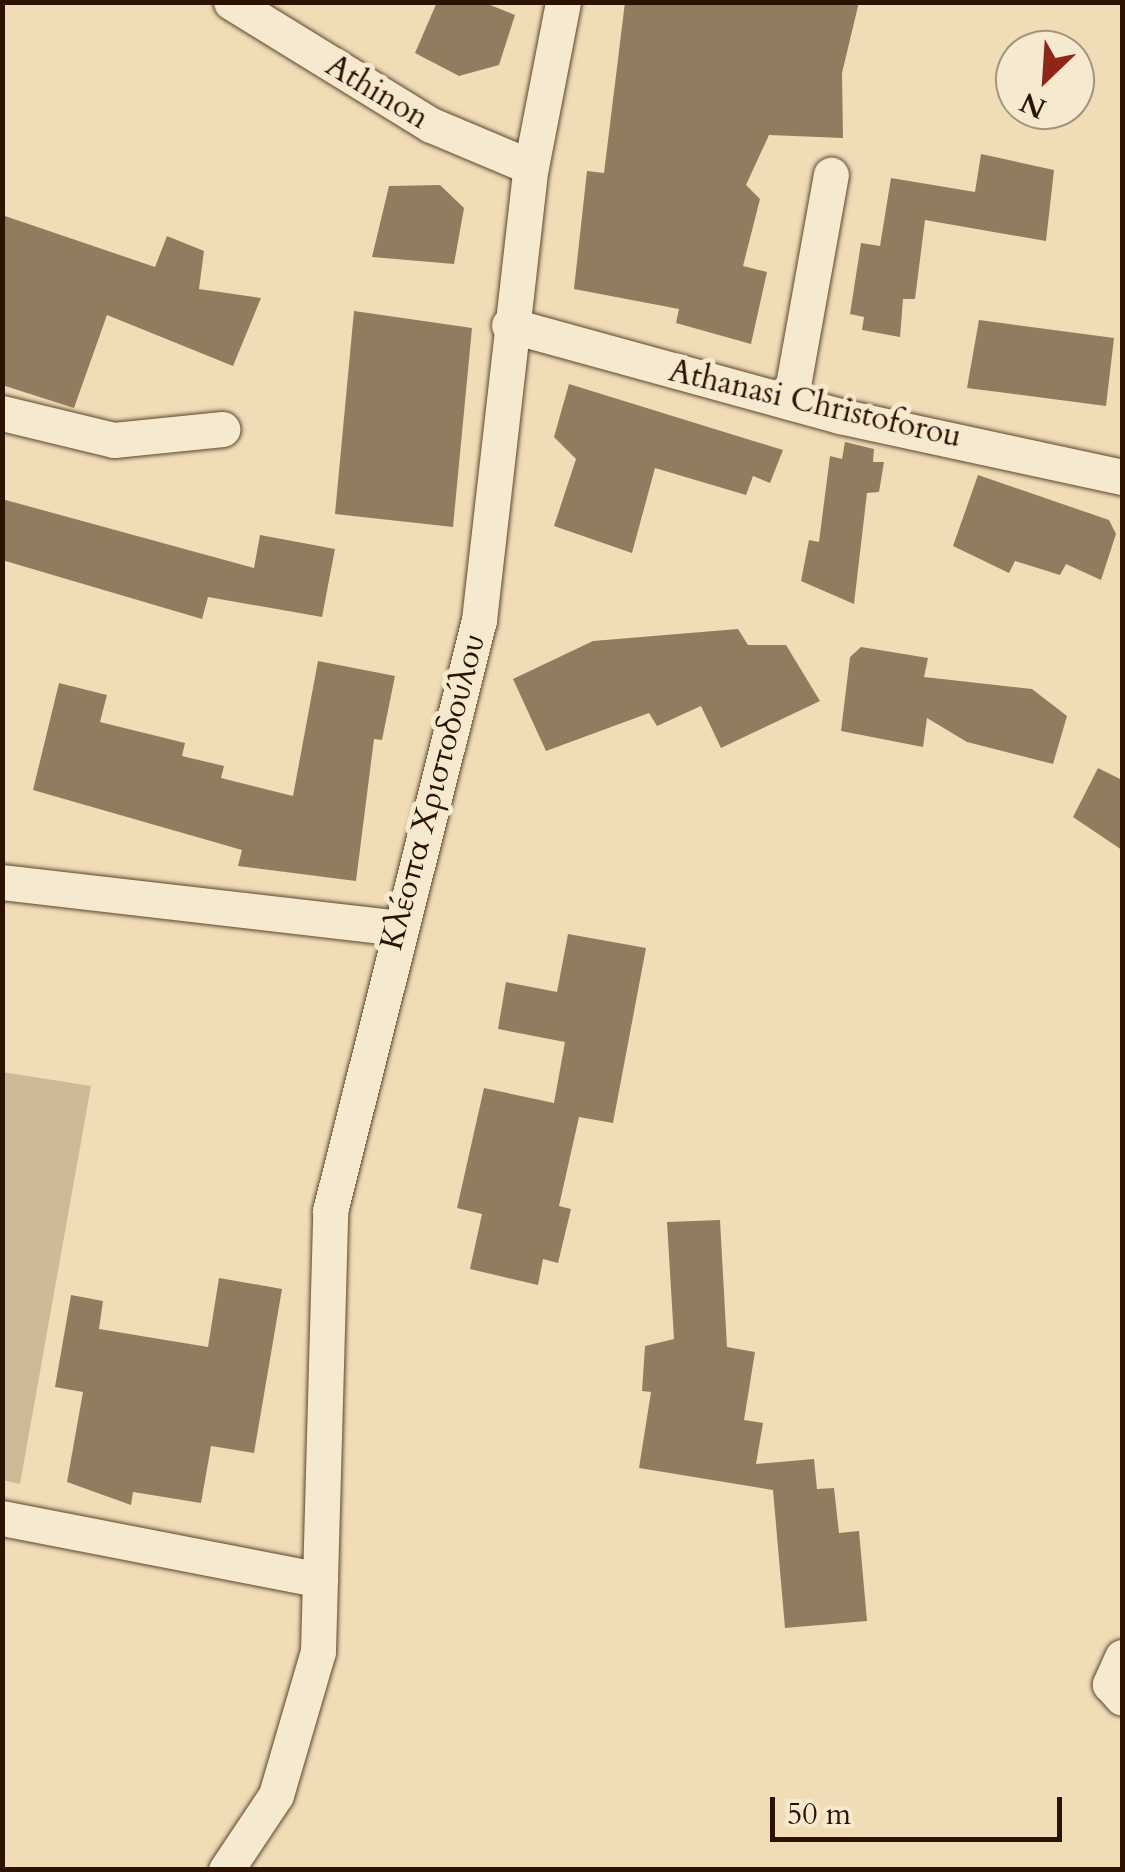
<!DOCTYPE html>
<meta charset="utf-8">
<style>
body{margin:0}
#map{position:relative;width:1125px;height:1872px;overflow:hidden;background:#f0ddb6;font-family:Cardo,serif}
div>[style]{position:absolute}
.green>*{inset:0;background:#cfba97}
.building>*{inset:0;background:#927c5f}
.roads{filter:drop-shadow(0 0 2px #5e452e) drop-shadow(0 0 2px #5e452e)}
.street>*{height:35px;margin:-17.5px;padding:0 17.5px;transform-origin:17.5px;border-radius:17.5px;background:#f5e9d0}
span{translate:-50% -50%;white-space:nowrap;text-align:center;line-height:1.15;-webkit-text-stroke:10px #f5e9d0;paint-order:stroke}
.street-label{font-size:32px;color:#2d1200}
.frame{position:absolute;inset:0;border:5px solid #2d1200;pointer-events:none}
.north{position:absolute;left:995px;top:30px;width:100px;height:100px;box-sizing:border-box;background:#f5e9d0;border:2px solid #a5937d;border-radius:50%;rotate:205deg;font-size:28px;font-weight:700;line-height:40px;text-align:center;color:#2d1200}
.north::after{content:'';display:block;margin:auto;width:35px;height:45px;background:#8f2418;clip-path:polygon(50% 0,100% 100%,50% 72%,0 100%)}
.scale{position:absolute;left:770px;top:1797px;width:292px;height:45px;box-sizing:border-box;border:5px solid #2d1200;border-top:0;padding-left:12px;font-size:30px;line-height:35px;white-space:nowrap;color:#2d1200;-webkit-text-stroke:8px #f5e9d0;paint-order:stroke}
</style>
<div id="map">
<div class="green">
<div style="clip-path:polygon(2px 1072px,91px 1086px,20px 1484px,2px 1480px)"></div>
</div>
<div class="building">
<div style="clip-path:polygon(437px 2px,483px 2px,515px 15px,499px 65px,459px 76px,415px 53px)"></div>
<div style="clip-path:polygon(625px 2px,859px 2px,842px 73px,843px 138px,769px 135px,746px 185px,760px 199px,743px 266px,767px 272px,751px 344px,676px 323px,679px 309px,574px 289px,587px 171px,604px 173px)"></div>
<div style="clip-path:polygon(981px 154px,1054px 170px,1046px 241px,925px 220px,915px 299px,903px 299px,900px 337px,862px 330px,864px 317px,850px 314px,861px 243px,880px 246px,891px 178px,975px 192px)"></div>
<div style="clip-path:polygon(440px 185px,464px 208px,454px 264px,372px 257px,389px 186px)"></div>
<div style="clip-path:polygon(2px 215px,155px 267px,167px 236px,204px 251px,199px 289px,261px 298px,233px 366px,107px 315px,74px 408px,2px 385px)"></div>
<div style="clip-path:polygon(354px 311px,472px 328px,453px 527px,335px 514px)"></div>
<div style="clip-path:polygon(979px 320px,1114px 338px,1106px 406px,967px 388px)"></div>
<div style="clip-path:polygon(569px 384px,783px 450px,770px 483px,753px 476px,746px 495px,655px 468px,632px 553px,554px 526px,576px 459px,554px 437px)"></div>
<div style="clip-path:polygon(845px 442px,874px 449px,873px 462px,884px 462px,879px 492px,867px 493px,854px 604px,801px 581px,809px 540px,819px 542px,830px 456px,842px 459px)"></div>
<div style="clip-path:polygon(978px 475px,1109px 520px,1116px 534px,1101px 580px,1066px 564px,1060px 575px,1015px 561px,1009px 573px,953px 546px)"></div>
<div style="clip-path:polygon(2px 499px,254px 568px,260px 535px,335px 549px,322px 617px,208px 597px,202px 619px,2px 560px)"></div>
<div style="clip-path:polygon(738px 629px,748px 645px,786px 645px,820px 701px,721px 748px,701px 706px,657px 726px,649px 713px,546px 751px,513px 679px,593px 641px)"></div>
<div style="clip-path:polygon(861px 647px,928px 658px,924px 677px,1032px 689px,1067px 716px,1053px 764px,967px 742px,927px 718px,923px 747px,841px 731px,850px 657px)"></div>
<div style="clip-path:polygon(318px 661px,395px 676px,382px 740px,374px 739px,356px 881px,238px 866px,242px 850px,33px 790px,59px 683px,107px 695px,100px 722px,185px 743px,182px 756px,224px 766px,221px 778px,293px 796px)"></div>
<div style="clip-path:polygon(1098px 768px,1122px 780px,1122px 850px,1073px 817px)"></div>
<div style="clip-path:polygon(568px 934px,646px 948px,613px 1123px,579px 1117px,559px 1206px,571px 1209px,558px 1263px,543px 1259px,538px 1285px,470px 1269px,482px 1214px,457px 1208px,484px 1088px,554px 1103px,565px 1042px,498px 1029px,506px 982px,557px 992px)"></div>
<div style="clip-path:polygon(720px 1220px,727px 1347px,755px 1352px,744px 1420px,763px 1423px,756px 1464px,814px 1459px,817px 1489px,834px 1488px,839px 1533px,859px 1531px,867px 1621px,785px 1628px,773px 1490px,639px 1468px,651px 1392px,642px 1391px,645px 1346px,674px 1339px,667px 1222px)"></div>
<div style="clip-path:polygon(219px 1278px,282px 1289px,254px 1453px,211px 1446px,201px 1503px,133px 1492px,131px 1505px,67px 1482px,83px 1392px,55px 1387px,71px 1295px,103px 1301px,99px 1329px,208px 1347px)"></div>
</div>
<div class="roads">
<div class="street">
<div style="left:231px;top:2px;width:235px;rotate:31.6deg"></div>
<div style="left:431px;top:125px;width:108px;rotate:22.8deg"></div>
<div style="left:509px;top:325px;width:343px;rotate:15.4deg"></div>
<div style="left:840px;top:416px;width:289px;rotate:12.2deg"></div>
<div style="left:790px;top:402px;width:231px;rotate:-79.8deg"></div>
<div style="left:2px;top:413px;width:115px;rotate:13.6deg"></div>
<div style="left:114px;top:440px;width:109px;rotate:-5.8deg"></div>
<div style="left:2px;top:882px;width:398px;rotate:6.6deg"></div>
<div style="left:2px;top:1518px;width:324px;rotate:11deg"></div>
<div style="left:1122px;top:1657px;width:30px;rotate:114deg"></div>
<div style="left:1110px;top:1684px;width:18px;rotate:49deg"></div>
<div style="left:226px;top:1870px;width:90px;rotate:-56.3deg"></div>
<div style="left:276px;top:1795px;width:150px;rotate:-73.7deg"></div>
<div style="left:318px;top:1651px;width:440px;rotate:-88.4deg"></div>
<div style="left:330px;top:1211px;width:609px;rotate:-75.85deg"></div>
<div style="left:479px;top:620px;width:456px;rotate:-83.5deg"></div>
<div style="left:531px;top:167px;width:168px;rotate:-79deg"></div>
</div>
</div>
<div class="street-label">
<span style="left:377px;top:92px;rotate:31deg">Athinon</span>
<span style="left:815px;top:404px;rotate:13deg">Athanasi Christoforou</span>
<span style="left:433px;top:792px;rotate:-75deg">Κλέοπα Χριστοδούλου</span>
</div>
<div class="frame"></div>
<div class="north">N</div>
<div class="scale">50 m</div>
</div>
